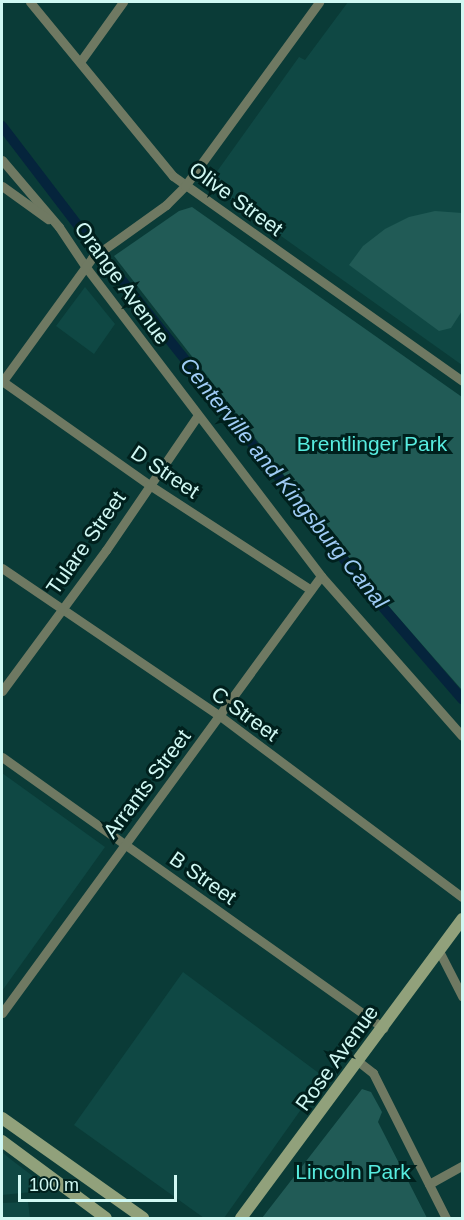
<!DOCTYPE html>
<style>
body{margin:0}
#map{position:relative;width:464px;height:1220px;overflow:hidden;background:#0a3b37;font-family:Helvetica,sans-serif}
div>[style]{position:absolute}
.built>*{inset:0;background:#0f4844}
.green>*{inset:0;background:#215b56}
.canal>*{height:10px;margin:-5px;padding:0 5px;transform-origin:5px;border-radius:5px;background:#05243c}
.street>*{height:9px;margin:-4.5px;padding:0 4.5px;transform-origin:4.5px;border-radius:4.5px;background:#6f7962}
.secondary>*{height:12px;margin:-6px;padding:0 6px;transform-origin:6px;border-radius:6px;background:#91a17b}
span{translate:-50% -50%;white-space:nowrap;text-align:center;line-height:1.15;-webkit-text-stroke:6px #00201d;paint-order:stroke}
.street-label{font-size:21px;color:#d0f8f3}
.park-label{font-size:21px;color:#57ecdf}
.water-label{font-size:22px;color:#9fccf6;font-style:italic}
.frame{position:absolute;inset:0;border:3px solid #d0f8f3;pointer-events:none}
.scale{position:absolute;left:18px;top:1175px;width:159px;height:27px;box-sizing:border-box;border:3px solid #d0f8f3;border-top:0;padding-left:8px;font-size:18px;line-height:21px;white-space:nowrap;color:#d0f8f3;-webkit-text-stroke:4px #00201d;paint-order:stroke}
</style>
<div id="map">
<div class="built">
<div style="clip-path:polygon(348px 2px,462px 2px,462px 365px,208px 184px,299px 57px,305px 60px)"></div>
<div style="clip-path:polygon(85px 287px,115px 324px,94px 354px,56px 326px)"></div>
<div style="clip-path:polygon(2px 773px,105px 847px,2px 991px)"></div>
<div style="clip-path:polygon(183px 972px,324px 1077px,224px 1218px,204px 1218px,74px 1125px)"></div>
<div style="clip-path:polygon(2px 1152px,9px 1158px,51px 1190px,2px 1195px)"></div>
<div style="clip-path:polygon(28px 1202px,30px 1218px,2px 1218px,2px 1203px)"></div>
</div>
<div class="green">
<div style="clip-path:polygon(192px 207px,462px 397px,462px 690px,363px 577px,114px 256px,179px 211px)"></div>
<div style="clip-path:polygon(435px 211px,462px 213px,462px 311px,451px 328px,439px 331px,349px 265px,363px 246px,385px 229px,409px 217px)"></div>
<div style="clip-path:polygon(362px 1089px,371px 1092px,382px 1112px,378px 1122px,427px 1218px,262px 1218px)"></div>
</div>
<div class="canal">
<div style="left:2px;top:126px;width:140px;rotate:52.6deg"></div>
<div style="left:109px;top:264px;width:426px;rotate:51.5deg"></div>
<div style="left:374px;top:597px;width:135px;rotate:49.2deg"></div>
</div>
<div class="street">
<div style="left:30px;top:2px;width:225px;rotate:50.6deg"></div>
<div style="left:173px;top:176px;width:354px;rotate:35.3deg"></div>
<div style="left:80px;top:62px;width:74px;rotate:-54.4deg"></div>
<div style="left:2px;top:160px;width:88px;rotate:49.6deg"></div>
<div style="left:59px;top:227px;width:47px;rotate:56.3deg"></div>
<div style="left:85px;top:266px;width:390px;rotate:52.7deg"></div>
<div style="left:321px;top:576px;width:213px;rotate:48.6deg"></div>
<div style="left:2px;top:186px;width:57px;rotate:35.7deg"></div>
<div style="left:2px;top:381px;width:179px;rotate:35.2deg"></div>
<div style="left:148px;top:484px;width:194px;rotate:33deg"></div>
<div style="left:2px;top:382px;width:153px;rotate:-54deg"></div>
<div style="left:92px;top:258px;width:91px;rotate:-35.6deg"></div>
<div style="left:166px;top:205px;width:27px;rotate:-45deg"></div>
<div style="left:185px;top:186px;width:228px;rotate:-53.9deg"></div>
<div style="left:2px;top:568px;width:263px;rotate:34.2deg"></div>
<div style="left:220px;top:716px;width:302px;rotate:36.8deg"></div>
<div style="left:2px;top:691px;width:175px;rotate:-53.6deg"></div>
<div style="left:106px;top:550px;width:163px;rotate:-55.7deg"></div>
<div style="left:2px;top:757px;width:468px;rotate:35.4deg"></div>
<div style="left:439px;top:951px;width:51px;rotate:62.9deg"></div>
<div style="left:2px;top:1013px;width:541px;rotate:-53.87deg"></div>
<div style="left:359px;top:1062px;width:18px;rotate:38deg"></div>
<div style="left:373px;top:1073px;width:162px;rotate:63.3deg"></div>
<div style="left:429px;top:1184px;width:38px;rotate:-29deg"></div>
</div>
<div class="secondary">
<div style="left:2px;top:1118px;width:173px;rotate:35.3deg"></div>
<div style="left:2px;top:1141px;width:129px;rotate:36.5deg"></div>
<div style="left:241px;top:1218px;width:372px;rotate:-53.5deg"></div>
</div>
<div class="street-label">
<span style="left:236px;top:199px;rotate:36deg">Olive Street</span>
<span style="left:122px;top:283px;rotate:54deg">Orange Avenue</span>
<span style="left:165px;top:472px;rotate:34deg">D Street</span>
<span style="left:86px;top:543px;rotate:-55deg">Tulare Street</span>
<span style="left:245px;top:714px;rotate:36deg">C Street</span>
<span style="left:147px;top:784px;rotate:-53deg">Arrants Street</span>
<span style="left:203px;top:878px;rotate:35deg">B Street</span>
<span style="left:337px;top:1058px;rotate:-54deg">Rose Avenue</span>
</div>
<div class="park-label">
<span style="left:372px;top:444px">Brentlinger Park</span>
<span style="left:353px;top:1172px">Lincoln Park</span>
</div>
<div class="water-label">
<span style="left:284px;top:483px;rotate:51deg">Centerville and Kingsburg Canal</span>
</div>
<div class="frame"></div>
<div class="scale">100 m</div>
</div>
